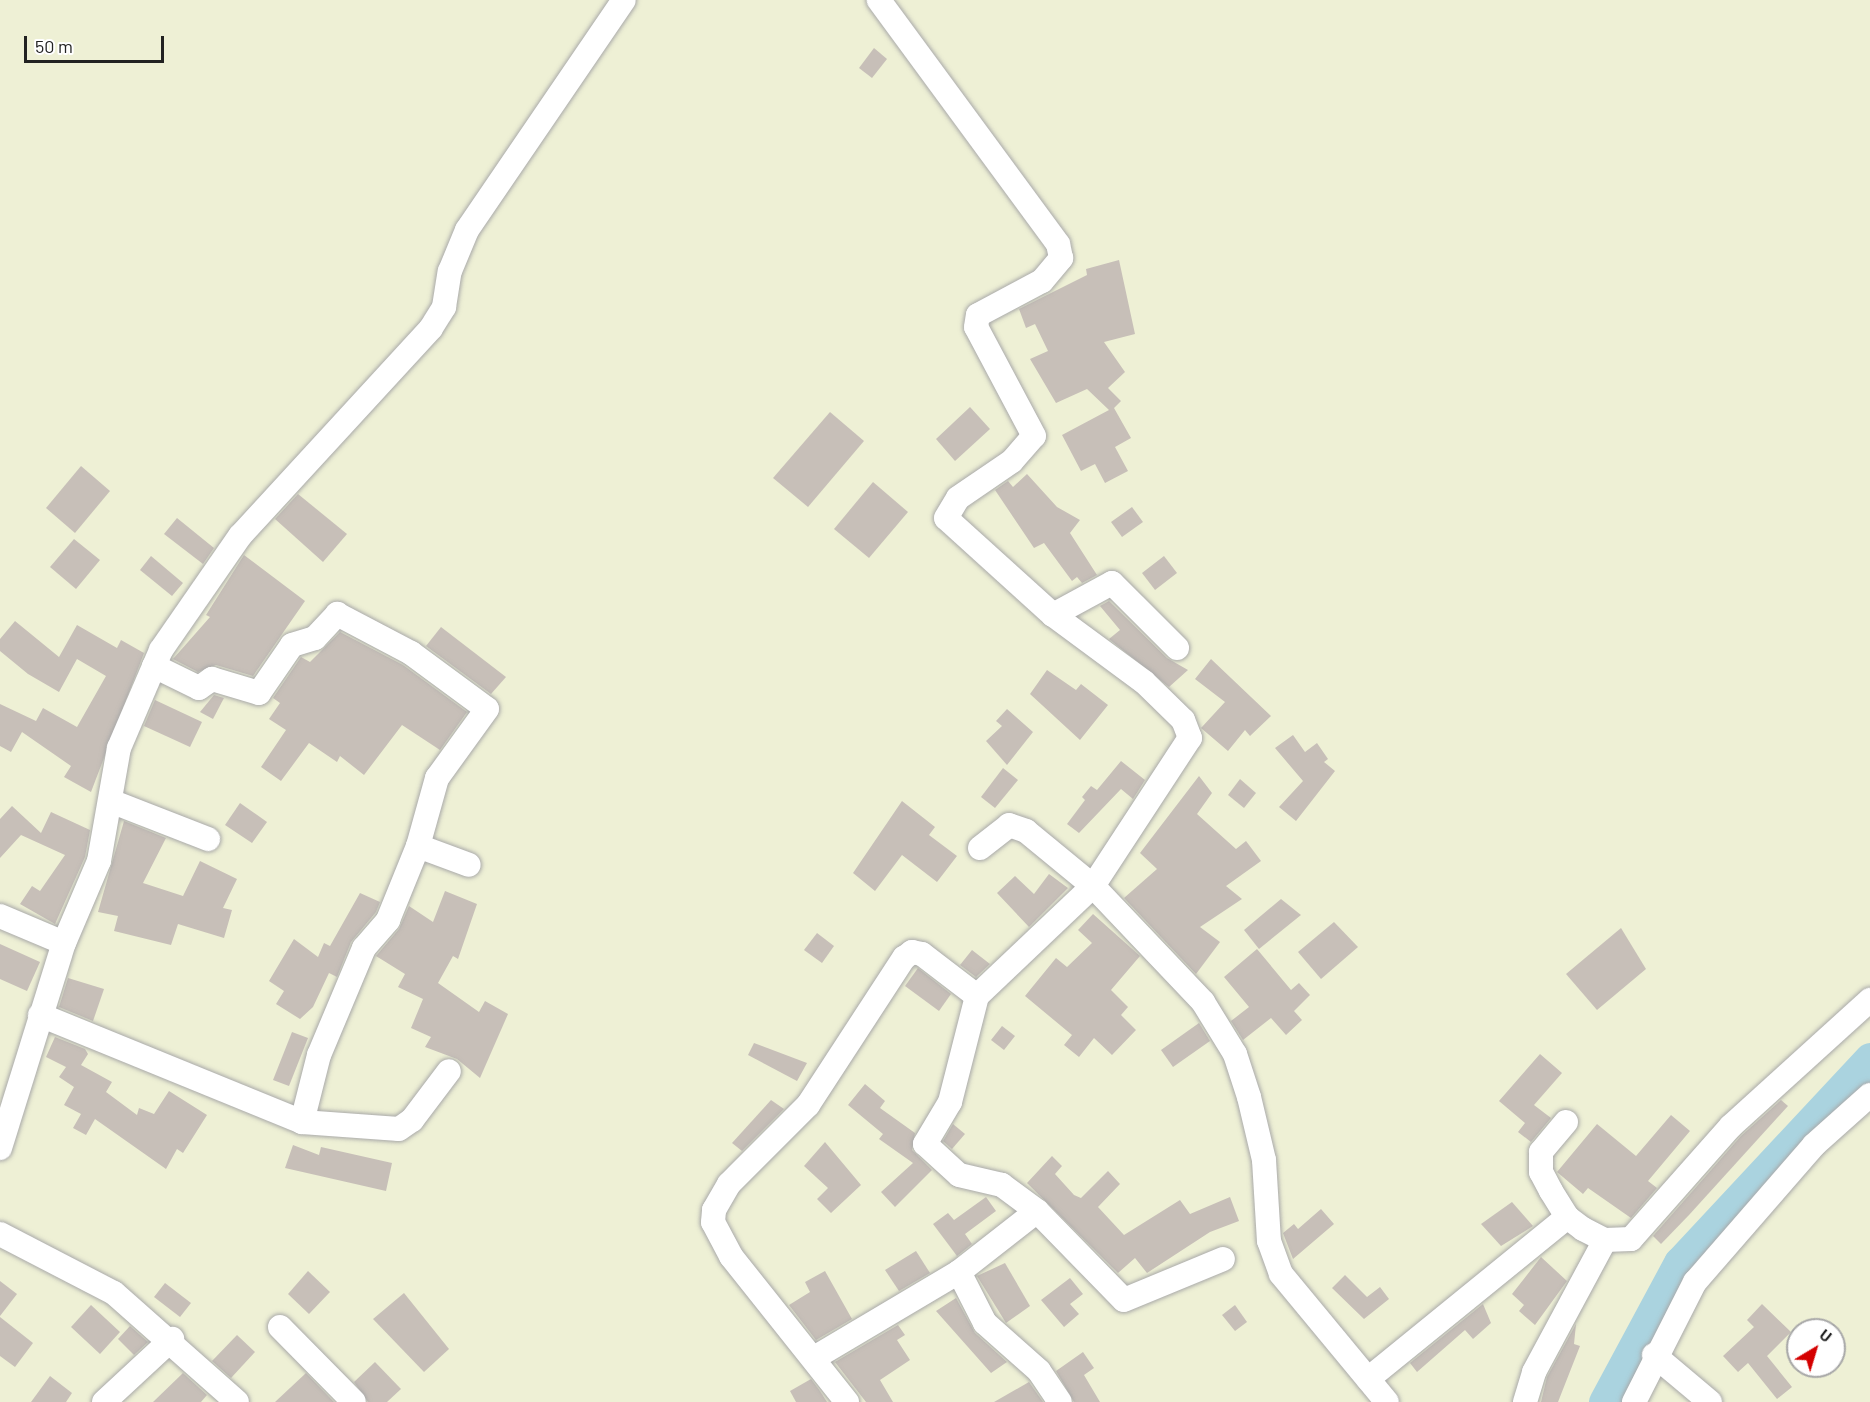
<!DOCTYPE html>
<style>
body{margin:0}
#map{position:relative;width:1870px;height:1402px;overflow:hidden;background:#f2efe9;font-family:Barlow,sans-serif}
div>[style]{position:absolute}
.farmland>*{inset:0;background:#eef0d5}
.river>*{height:33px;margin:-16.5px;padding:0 16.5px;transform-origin:16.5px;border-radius:16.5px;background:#aad3df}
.building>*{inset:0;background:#c7bfb8}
.roads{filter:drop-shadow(0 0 2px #a9a9a9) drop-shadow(0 0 2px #a9a9a9)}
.minor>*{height:24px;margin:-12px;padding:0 12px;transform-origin:12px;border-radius:12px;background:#fff}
span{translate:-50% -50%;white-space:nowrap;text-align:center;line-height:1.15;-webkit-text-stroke:4.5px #fff;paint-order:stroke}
.north{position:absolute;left:1786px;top:1318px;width:60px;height:60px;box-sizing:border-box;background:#fff;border:2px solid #a7a7a7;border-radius:50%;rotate:38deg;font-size:16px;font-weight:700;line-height:24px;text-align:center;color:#222}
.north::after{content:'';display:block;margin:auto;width:21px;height:27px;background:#d40000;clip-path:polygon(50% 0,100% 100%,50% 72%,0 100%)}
.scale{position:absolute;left:24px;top:36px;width:140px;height:27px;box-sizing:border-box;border:3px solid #222;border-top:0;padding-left:8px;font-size:18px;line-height:21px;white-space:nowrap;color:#222;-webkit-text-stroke:4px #fff;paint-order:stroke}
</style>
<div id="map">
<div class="farmland">
<div style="clip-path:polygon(evenodd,0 0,1870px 0,1870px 1402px,0 1402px,0 0,1798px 1330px,1834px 1330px,1834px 1366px,1798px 1366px,1798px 1330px)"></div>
</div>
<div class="river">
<div style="left:1605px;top:1402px;width:158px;rotate:-61.7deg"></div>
<div style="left:1680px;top:1263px;width:279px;rotate:-47deg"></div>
</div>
<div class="building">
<div style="clip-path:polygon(874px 48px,887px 59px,872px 78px,859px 68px)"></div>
<div style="clip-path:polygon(1119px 260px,1135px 334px,1104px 342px,1125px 372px,1108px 388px,1121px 401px,1114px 408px,1131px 438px,1115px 447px,1128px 471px,1105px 483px,1095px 464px,1081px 471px,1062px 435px,1109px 410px,1087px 389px,1056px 403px,1030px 359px,1048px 351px,1035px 324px,1026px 328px,1019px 309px,1087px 275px,1086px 269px)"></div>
<div style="clip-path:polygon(970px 407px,990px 429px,955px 461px,936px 439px)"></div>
<div style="clip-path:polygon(830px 412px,864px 441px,808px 507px,773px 478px)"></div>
<div style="clip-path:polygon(81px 466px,110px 491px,75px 533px,46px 508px)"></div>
<div style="clip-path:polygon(1027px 474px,1057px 507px,1080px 520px,1070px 533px,1097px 575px,1082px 583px,1077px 577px,1072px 581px,1044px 543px,1034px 548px,995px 490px,1008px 481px,1013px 487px)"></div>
<div style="clip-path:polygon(873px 482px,908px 512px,869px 558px,834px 529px)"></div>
<div style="clip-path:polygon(298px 494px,347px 534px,323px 562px,275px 519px)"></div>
<div style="clip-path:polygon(1132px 507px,1143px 522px,1122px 537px,1111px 522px)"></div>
<div style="clip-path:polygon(177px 518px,214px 548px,203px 564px,164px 534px)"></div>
<div style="clip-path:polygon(74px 539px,100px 560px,76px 589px,50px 567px)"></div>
<div style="clip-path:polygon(244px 555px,305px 601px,253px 676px,216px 665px,198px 672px,173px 659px,210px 617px,206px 615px)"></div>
<div style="clip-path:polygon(151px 556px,183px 583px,172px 596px,140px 570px)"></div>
<div style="clip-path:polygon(1164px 556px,1177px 573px,1155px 590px,1142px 573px)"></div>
<div style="clip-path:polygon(1109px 601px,1167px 658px,1188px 670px,1169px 687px,1109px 639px,1120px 630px,1100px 606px)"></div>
<div style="clip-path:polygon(15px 621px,59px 657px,77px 625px,117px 648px,121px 640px,144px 653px,91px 792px,64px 777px,71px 766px,22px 732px,11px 752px,0 746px,0 704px,36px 721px,43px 708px,77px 727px,106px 676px,77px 659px,59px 692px,28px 674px,0 651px,0 639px)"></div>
<div style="clip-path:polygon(441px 627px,506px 677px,491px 694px,426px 646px)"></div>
<div style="clip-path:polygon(340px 632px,403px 665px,467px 712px,440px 750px,402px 725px,364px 775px,340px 756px,337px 762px,309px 743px,281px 781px,261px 767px,286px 730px,269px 719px,280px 703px,273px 698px,301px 657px,310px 662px)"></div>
<div style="clip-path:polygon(1211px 659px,1271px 716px,1250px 736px,1245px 730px,1228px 751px,1201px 728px,1225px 702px,1195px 679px)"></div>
<div style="clip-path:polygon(1047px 670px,1076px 690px,1081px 684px,1108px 705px,1080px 740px,1030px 694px)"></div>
<div style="clip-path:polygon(214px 695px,224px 698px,213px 719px,200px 712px)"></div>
<div style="clip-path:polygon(155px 700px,202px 722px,190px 747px,144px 726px)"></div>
<div style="clip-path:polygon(1007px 709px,1033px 732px,1007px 765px,986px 741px,1002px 726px,996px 721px)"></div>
<div style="clip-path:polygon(1293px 735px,1305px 752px,1317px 743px,1328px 759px,1324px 762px,1335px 771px,1296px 821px,1279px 807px,1303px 781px,1275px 748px)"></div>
<div style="clip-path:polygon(1121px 761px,1145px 780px,1133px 799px,1121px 789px,1079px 833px,1067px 824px,1085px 800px,1082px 797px,1091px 786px,1097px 790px)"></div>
<div style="clip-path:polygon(1003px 768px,1018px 780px,995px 808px,981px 797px)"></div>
<div style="clip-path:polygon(1199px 776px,1212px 793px,1197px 814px,1236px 849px,1246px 841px,1261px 861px,1226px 886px,1242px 899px,1200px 927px,1220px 942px,1196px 974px,1124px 898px,1157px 869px,1140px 853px)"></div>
<div style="clip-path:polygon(1240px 779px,1256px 793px,1244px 808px,1228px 795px)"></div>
<div style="clip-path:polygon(902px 801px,935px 827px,929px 835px,957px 856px,937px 882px,902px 855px,875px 891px,853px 873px)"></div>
<div style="clip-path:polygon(240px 803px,267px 822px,252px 843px,225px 825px)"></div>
<div style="clip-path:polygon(12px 806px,41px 833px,51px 812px,90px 830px,85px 857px,55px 924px,20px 904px,32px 886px,40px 891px,65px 855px,21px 835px,0 858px,0 819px)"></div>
<div style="clip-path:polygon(124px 821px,166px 838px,143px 883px,183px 896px,200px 861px,237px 879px,223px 908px,232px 910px,224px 938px,178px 924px,171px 945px,114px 931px,118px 916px,98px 912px)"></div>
<div style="clip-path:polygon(1049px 874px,1068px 888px,1029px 927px,997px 893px,1015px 876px,1034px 894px)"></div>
<div style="clip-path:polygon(445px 891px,477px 904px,458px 959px,453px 956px,438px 983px,479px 1012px,485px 1001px,508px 1014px,480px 1078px,457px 1059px,425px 1047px,431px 1037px,411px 1028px,423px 999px,398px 987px,405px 974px,376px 956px,399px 929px,409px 906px,433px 922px)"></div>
<div style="clip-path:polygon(360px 893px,380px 902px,376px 912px,351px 942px,337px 977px,329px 973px,313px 1007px,300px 1019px,276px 1004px,284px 991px,269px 981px,294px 939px,318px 957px,324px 943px,330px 946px)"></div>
<div style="clip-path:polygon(1281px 899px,1301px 915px,1259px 949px,1244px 930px)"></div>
<div style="clip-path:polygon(1093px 914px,1140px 956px,1111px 990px,1128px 1007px,1121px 1015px,1136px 1030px,1112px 1055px,1094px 1038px,1079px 1057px,1064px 1045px,1072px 1035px,1025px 996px,1056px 958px,1067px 967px,1092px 943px,1078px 930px)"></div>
<div style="clip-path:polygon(1334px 922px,1358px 947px,1321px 979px,1298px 952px)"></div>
<div style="clip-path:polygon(1621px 928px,1646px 969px,1597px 1010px,1566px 974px)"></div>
<div style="clip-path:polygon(817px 933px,834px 946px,822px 963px,804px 950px)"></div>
<div style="clip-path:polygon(0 944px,40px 962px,27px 991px,0 979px)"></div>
<div style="clip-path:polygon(1257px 949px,1291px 990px,1299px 983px,1310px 995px,1294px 1011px,1302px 1020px,1286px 1035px,1271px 1018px,1243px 1040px,1231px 1021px,1249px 1007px,1224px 977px)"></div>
<div style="clip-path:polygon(972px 950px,990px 964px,976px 977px,960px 965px)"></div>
<div style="clip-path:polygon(918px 968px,951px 994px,939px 1011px,905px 986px)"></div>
<div style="clip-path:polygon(68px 978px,104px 989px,93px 1021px,59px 1007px)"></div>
<div style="clip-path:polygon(1199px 1023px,1210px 1041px,1173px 1067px,1161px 1050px)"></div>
<div style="clip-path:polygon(1002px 1026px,1015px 1036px,1004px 1050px,991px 1040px)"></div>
<div style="clip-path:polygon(292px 1032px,308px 1038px,289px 1086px,273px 1080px)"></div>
<div style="clip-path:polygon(55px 1037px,85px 1049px,88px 1054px,81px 1065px,112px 1082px,106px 1092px,137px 1115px,139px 1108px,154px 1114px,169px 1091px,207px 1115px,183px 1153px,177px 1149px,166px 1169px,95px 1119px,86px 1135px,73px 1128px,81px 1114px,64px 1105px,74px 1087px,59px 1077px,66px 1067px,46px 1057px)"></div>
<div style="clip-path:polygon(754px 1043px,807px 1063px,797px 1081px,748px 1055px)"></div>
<div style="clip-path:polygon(1540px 1054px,1562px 1073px,1534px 1105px,1551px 1118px,1531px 1142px,1518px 1132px,1525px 1123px,1499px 1101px)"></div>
<div style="clip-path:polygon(865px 1084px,885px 1101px,880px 1108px,915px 1133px,912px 1150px,932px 1170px,895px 1207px,881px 1192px,913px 1163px,879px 1139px,883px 1134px,848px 1105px)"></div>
<div style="clip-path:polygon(771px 1100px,784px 1109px,742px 1151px,732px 1143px)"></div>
<div style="clip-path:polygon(1781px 1100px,1788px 1106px,1689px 1215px,1661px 1244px,1653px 1236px,1741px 1136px)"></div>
<div style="clip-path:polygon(1671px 1115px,1690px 1131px,1648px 1181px,1657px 1188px,1631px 1218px,1588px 1188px,1583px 1194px,1557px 1172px,1597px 1124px,1636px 1156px)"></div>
<div style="clip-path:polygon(953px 1124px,965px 1134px,952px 1149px,943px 1141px)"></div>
<div style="clip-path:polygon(825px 1142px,861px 1185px,831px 1213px,817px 1199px,828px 1188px,804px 1166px)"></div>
<div style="clip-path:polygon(293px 1145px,319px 1155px,321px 1147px,392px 1163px,386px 1191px,285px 1168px)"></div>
<div style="clip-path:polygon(1052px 1156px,1062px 1166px,1055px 1174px,1074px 1195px,1081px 1198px,1108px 1171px,1120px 1184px,1098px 1207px,1124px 1235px,1180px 1200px,1190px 1214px,1230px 1197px,1239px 1221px,1210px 1232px,1147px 1273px,1135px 1258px,1118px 1273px,1027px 1183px)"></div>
<div style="clip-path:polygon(986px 1197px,996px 1211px,965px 1234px,972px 1244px,957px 1256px,933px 1224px,948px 1213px,954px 1220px)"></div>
<div style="clip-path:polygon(1512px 1202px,1533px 1226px,1501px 1246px,1481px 1224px)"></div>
<div style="clip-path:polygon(1321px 1209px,1334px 1224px,1293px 1259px,1283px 1233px,1294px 1224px,1298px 1229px)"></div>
<div style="clip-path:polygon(916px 1251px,930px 1273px,899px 1291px,885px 1270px)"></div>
<div style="clip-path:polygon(1541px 1257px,1567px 1281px,1535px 1325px,1519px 1311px,1524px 1305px,1512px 1294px)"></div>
<div style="clip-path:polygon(1005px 1263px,1030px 1306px,1006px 1323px,977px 1276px)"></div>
<div style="clip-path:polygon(308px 1271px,330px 1292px,309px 1314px,288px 1294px)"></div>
<div style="clip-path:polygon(825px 1271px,852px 1319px,816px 1340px,789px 1305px,810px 1292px,805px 1282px)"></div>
<div style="clip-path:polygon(1345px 1275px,1367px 1297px,1380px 1287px,1389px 1299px,1364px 1319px,1332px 1288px)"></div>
<div style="clip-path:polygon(1070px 1278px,1083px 1294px,1070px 1304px,1079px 1314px,1064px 1327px,1041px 1300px)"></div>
<div style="clip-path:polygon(0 1281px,17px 1294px,0 1316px)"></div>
<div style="clip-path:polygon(165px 1283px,191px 1303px,180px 1317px,154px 1297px)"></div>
<div style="clip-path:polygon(404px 1293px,449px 1349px,424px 1372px,373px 1319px)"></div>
<div style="clip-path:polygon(956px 1298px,975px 1333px,1007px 1362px,991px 1373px,936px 1311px)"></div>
<div style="clip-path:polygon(1483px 1304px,1491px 1323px,1473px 1339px,1465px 1330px,1417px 1372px,1410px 1363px)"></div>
<div style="clip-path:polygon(1762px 1304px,1791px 1332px,1767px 1356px,1792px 1387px,1777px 1399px,1748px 1363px,1738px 1372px,1723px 1356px,1754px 1327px,1747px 1320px)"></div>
<div style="clip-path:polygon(91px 1305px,120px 1332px,100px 1354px,71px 1327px)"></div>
<div style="clip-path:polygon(1235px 1305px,1247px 1322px,1235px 1331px,1222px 1315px)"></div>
<div style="clip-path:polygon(0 1317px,33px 1343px,15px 1367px,0 1356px)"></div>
<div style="clip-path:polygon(1576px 1324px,1574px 1344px,1580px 1346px,1558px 1402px,1541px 1402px,1547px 1377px)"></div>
<div style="clip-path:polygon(898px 1325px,905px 1335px,897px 1340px,910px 1360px,880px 1380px,893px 1402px,866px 1402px,835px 1362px)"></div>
<div style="clip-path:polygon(130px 1326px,148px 1342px,134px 1355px,118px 1339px)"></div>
<div style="clip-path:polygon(237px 1335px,255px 1352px,231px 1378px,212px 1361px)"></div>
<div style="clip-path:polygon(1083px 1352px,1094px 1368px,1084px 1375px,1100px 1402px,1074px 1402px,1056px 1371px)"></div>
<div style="clip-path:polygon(375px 1362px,401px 1389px,387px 1402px,368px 1402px,354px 1382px)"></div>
<div style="clip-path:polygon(183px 1373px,207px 1395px,201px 1402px,153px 1402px)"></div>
<div style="clip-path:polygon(306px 1373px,334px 1402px,275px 1402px)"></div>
<div style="clip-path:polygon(50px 1376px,72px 1393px,66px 1402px,31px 1402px)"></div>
<div style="clip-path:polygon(811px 1379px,820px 1391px,827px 1402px,796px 1402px,790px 1391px)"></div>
<div style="clip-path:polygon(1029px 1382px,1043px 1402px,994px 1402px)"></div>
</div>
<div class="roads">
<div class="minor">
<div style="left:1053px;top:615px;width:67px;rotate:-28.5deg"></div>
<div style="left:1112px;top:583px;width:92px;rotate:45deg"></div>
<div style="left:154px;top:666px;width:50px;rotate:26.1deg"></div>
<div style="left:199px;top:688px;width:16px;rotate:-35deg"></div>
<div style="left:212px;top:679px;width:49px;rotate:16.6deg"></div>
<div style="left:259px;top:693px;width:58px;rotate:-55.5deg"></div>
<div style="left:292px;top:645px;width:24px;rotate:-17deg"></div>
<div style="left:315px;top:638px;width:33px;rotate:-47deg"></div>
<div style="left:337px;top:614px;width:84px;rotate:27.8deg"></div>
<div style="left:411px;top:653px;width:94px;rotate:36.4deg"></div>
<div style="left:487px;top:709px;width:85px;rotate:125.9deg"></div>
<div style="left:437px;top:778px;width:71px;rotate:105.6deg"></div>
<div style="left:113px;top:802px;width:102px;rotate:21.3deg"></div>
<div style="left:980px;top:848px;width:37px;rotate:-38deg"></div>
<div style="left:1009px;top:825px;width:18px;rotate:19deg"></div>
<div style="left:1026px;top:831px;width:87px;rotate:39.4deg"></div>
<div style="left:1093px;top:886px;width:160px;rotate:46.5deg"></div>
<div style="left:1203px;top:1002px;width:61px;rotate:58.4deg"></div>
<div style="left:1235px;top:1054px;width:45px;rotate:72deg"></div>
<div style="left:1249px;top:1097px;width:65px;rotate:76.6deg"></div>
<div style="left:1264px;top:1160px;width:81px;rotate:86.5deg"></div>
<div style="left:1269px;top:1241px;width:35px;rotate:70deg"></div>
<div style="left:1281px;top:1274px;width:166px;rotate:50.4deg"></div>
<div style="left:0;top:916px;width:69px;rotate:22.9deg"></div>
<div style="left:40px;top:1015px;width:283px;rotate:22.2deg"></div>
<div style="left:302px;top:1122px;width:97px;rotate:4.1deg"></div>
<div style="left:399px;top:1129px;width:16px;rotate:-35deg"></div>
<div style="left:412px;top:1120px;width:61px;rotate:-52.9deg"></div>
<div style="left:302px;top:1122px;width:69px;rotate:-75.8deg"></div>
<div style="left:319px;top:1055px;width:116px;rotate:-67.2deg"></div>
<div style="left:364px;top:948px;width:37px;rotate:-49deg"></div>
<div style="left:388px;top:920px;width:80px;rotate:-67.9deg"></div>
<div style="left:418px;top:846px;width:54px;rotate:20.4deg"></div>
<div style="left:1566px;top:1122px;width:39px;rotate:130deg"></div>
<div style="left:1541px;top:1152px;width:20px;rotate:90deg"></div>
<div style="left:1541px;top:1172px;width:21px;rotate:62deg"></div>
<div style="left:1551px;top:1191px;width:31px;rotate:58deg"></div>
<div style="left:1567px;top:1217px;width:20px;rotate:37deg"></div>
<div style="left:1583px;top:1229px;width:25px;rotate:27deg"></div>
<div style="left:1605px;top:1240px;width:26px;rotate:-2deg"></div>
<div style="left:1631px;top:1239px;width:151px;rotate:-48.5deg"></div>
<div style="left:1731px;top:1126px;width:188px;rotate:-42.2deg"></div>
<div style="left:0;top:1148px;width:215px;rotate:-72.7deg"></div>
<div style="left:64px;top:943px;width:89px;rotate:-66.9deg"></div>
<div style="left:99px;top:861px;width:115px;rotate:-80deg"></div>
<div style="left:119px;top:748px;width:107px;rotate:-66.8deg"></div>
<div style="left:161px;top:650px;width:139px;rotate:-55.3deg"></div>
<div style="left:240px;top:536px;width:282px;rotate:-47.4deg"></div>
<div style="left:431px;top:328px;width:25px;rotate:-58deg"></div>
<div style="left:444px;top:307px;width:36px;rotate:-81deg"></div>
<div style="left:450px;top:271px;width:44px;rotate:-67.5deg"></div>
<div style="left:467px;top:230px;width:278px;rotate:-55.7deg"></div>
<div style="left:1037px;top:1211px;width:124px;rotate:45.7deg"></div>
<div style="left:1124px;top:1300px;width:107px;rotate:-22.5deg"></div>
<div style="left:0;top:1234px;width:128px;rotate:27.4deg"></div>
<div style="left:114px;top:1293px;width:164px;rotate:41.5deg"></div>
<div style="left:959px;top:1272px;width:57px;rotate:63deg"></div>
<div style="left:985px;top:1323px;width:72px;rotate:41.6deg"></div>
<div style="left:1039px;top:1371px;width:37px;rotate:56deg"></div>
<div style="left:280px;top:1327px;width:105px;rotate:45.4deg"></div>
<div style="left:1654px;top:1355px;width:73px;rotate:40deg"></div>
<div style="left:814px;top:1358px;width:169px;rotate:-30.7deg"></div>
<div style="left:959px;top:1272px;width:99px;rotate:-38deg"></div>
<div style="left:1037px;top:1211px;width:44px;rotate:-143.4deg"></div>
<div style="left:1002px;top:1185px;width:44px;rotate:-166.9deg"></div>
<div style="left:959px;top:1175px;width:46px;rotate:-137.6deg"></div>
<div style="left:925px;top:1144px;width:49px;rotate:-59.2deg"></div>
<div style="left:950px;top:1102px;width:109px;rotate:-75.7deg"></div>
<div style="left:1368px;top:1379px;width:257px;rotate:-39.1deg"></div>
<div style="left:104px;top:1402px;width:93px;rotate:-42.8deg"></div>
<div style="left:847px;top:1402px;width:186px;rotate:-128.5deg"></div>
<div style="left:731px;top:1256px;width:38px;rotate:-118deg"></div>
<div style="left:713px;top:1222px;width:12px;rotate:-85deg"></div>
<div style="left:714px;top:1210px;width:30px;rotate:-60deg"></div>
<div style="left:729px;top:1184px;width:112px;rotate:-45deg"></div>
<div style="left:808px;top:1105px;width:176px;rotate:-56.9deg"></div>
<div style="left:904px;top:958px;width:10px;rotate:-37deg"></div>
<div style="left:912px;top:952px;width:10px;rotate:11deg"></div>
<div style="left:922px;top:954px;width:69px;rotate:37.4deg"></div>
<div style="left:977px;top:996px;width:160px;rotate:-43.5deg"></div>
<div style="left:1093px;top:886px;width:177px;rotate:-56.8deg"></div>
<div style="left:1190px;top:738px;width:19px;rotate:-111deg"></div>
<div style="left:1183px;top:720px;width:54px;rotate:-135.7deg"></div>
<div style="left:1144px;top:682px;width:113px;rotate:-143.6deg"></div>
<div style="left:1053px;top:615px;width:144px;rotate:-137.8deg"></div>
<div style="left:946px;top:518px;width:23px;rotate:-59deg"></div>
<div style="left:958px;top:498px;width:65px;rotate:-34.4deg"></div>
<div style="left:1012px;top:461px;width:33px;rotate:-49deg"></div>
<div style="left:1034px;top:436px;width:123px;rotate:-118deg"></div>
<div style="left:976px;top:327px;width:12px;rotate:-81deg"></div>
<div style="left:978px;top:315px;width:72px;rotate:-28deg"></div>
<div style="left:1042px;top:281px;width:30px;rotate:-50deg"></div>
<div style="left:1061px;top:258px;width:14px;rotate:-102deg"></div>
<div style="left:1058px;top:244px;width:303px;rotate:-126.3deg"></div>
<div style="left:1525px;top:1402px;width:31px;rotate:-73deg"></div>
<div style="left:1534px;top:1372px;width:150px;rotate:-61.7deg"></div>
<div style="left:1634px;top:1402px;width:135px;rotate:-63.1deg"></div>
<div style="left:1695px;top:1282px;width:181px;rotate:-49deg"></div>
<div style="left:1814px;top:1145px;width:75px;rotate:-41.8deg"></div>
</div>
</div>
<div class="north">U</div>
<div class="scale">50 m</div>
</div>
